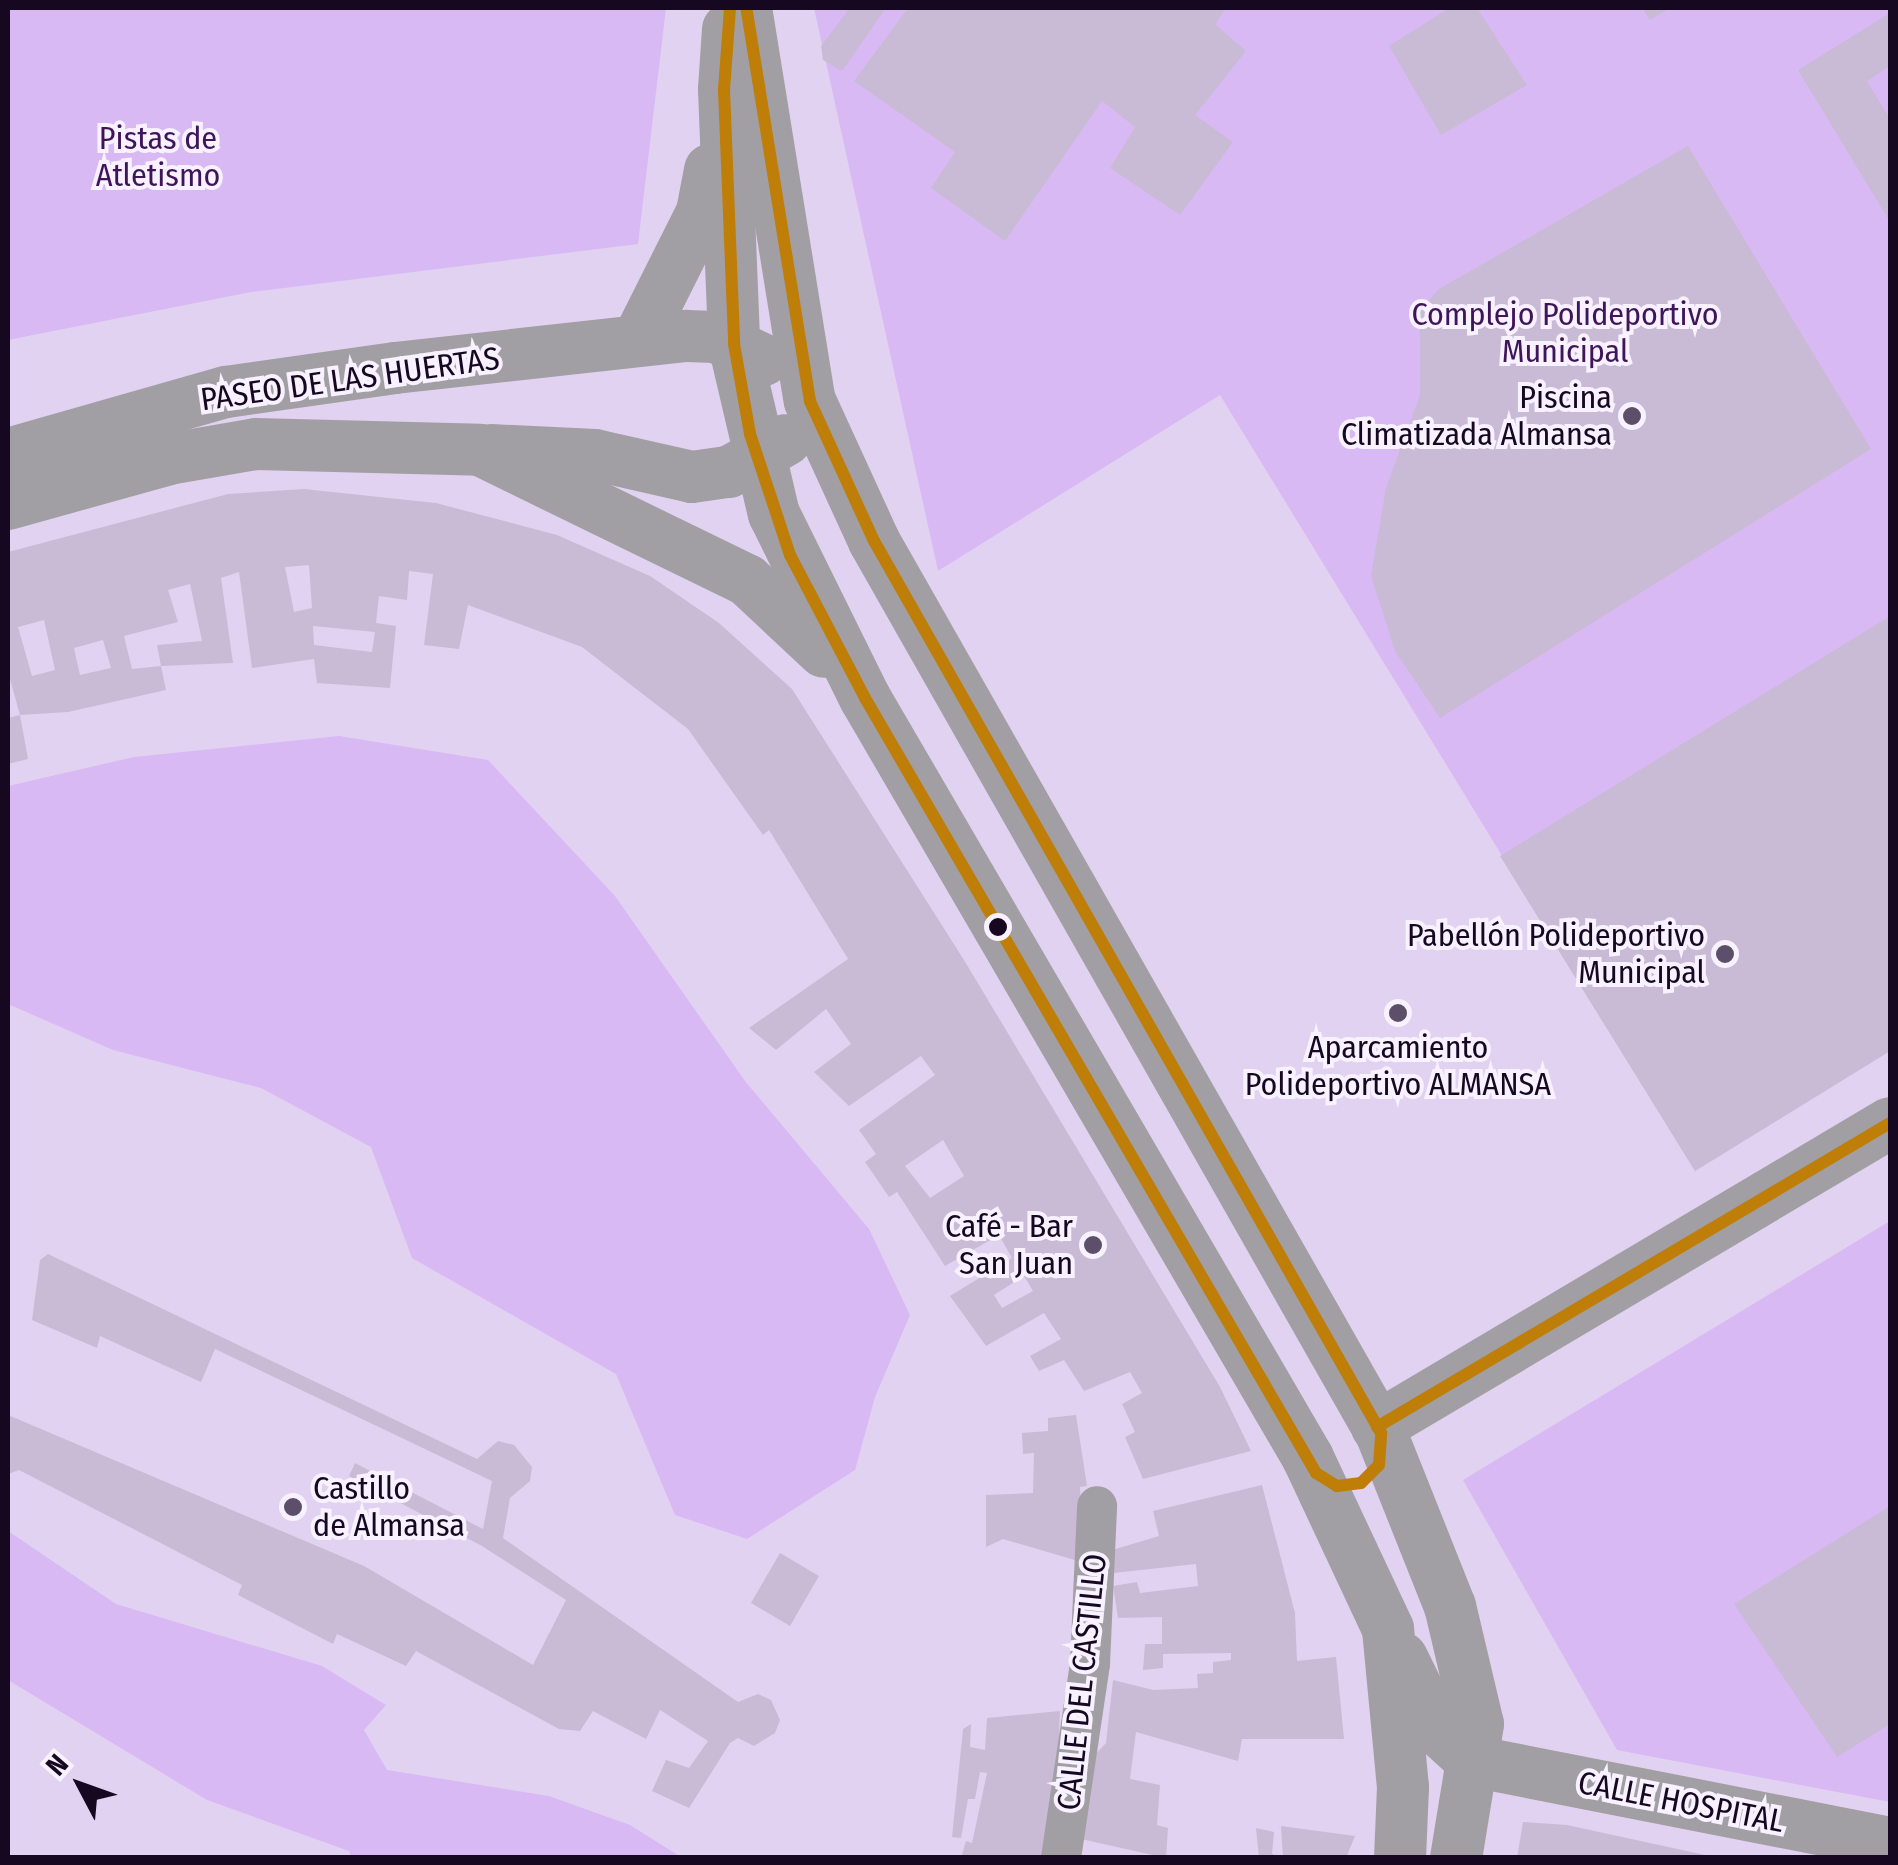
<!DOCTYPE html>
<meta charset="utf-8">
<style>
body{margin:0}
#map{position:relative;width:1898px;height:1865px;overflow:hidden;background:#e2d2f1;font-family:"Fira Sans Condensed",sans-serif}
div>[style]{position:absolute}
.green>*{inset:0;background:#d8b9f4}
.building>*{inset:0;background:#c9bbd6}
.pedestrian>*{height:40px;margin:-20px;padding:0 20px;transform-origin:20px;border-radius:20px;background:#a19fa4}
.minor>*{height:52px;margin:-26px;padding:0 26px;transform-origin:26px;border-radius:26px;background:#a19fa4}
.bus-1>*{height:12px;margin:-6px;padding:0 6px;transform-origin:6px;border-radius:6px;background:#be7e08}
.dots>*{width:28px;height:28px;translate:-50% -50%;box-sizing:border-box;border:5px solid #f8f1ff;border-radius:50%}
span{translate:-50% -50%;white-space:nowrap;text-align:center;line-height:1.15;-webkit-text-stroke:8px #f8f1ff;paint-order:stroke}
.park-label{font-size:32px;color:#3e1559}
.street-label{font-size:32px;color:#150820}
.poi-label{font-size:32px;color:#150820}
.right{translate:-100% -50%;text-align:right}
.left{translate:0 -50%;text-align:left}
.frame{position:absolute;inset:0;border:10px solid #150820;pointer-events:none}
.north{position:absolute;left:30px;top:1735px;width:100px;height:100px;-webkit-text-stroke:8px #f8f1ff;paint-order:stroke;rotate:311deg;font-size:28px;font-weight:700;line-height:40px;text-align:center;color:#150820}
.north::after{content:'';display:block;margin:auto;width:35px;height:45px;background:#150820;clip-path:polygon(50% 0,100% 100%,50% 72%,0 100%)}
</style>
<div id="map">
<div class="green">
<div style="clip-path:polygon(8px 8px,666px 8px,638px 244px,251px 292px,8px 340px)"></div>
<div style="clip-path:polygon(814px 8px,1890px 8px,1890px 1051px,1695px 1171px,1220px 395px,938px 571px)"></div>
<div style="clip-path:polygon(339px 736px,488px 760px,615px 896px,745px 1081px,869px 1229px,910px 1315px,875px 1397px,855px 1470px,747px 1539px,675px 1515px,616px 1374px,412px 1258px,371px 1147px,261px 1088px,113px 1050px,8px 1004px,8px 786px,134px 757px)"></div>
<div style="clip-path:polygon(1890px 1221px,1890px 1802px,1617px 1750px,1463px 1480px)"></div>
<div style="clip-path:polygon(8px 1531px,116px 1604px,322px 1666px,386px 1705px,364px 1730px,387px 1770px,549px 1796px,630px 1825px,681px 1857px,351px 1857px,349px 1851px,207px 1800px,8px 1680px)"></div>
</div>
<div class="building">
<div style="clip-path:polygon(850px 8px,886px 8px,842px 71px,823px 60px,821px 46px)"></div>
<div style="clip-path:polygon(908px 8px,1226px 8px,1215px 24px,1246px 51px,1195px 115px,1233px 142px,1180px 215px,1110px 168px,1135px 127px,1102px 101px,1005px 241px,931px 188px,955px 152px,854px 81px)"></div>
<div style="clip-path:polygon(1449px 8px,1477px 8px,1527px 85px,1441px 135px,1389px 46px)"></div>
<div style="clip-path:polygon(1642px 8px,1670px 8px,1650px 20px)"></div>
<div style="clip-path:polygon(1890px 13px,1890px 66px,1867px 81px,1890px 119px,1890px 222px,1798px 70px)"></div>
<div style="clip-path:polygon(1688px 146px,1871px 449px,1440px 718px,1395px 651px,1371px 576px,1386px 488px,1420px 395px,1420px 310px,1439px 289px)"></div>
<div style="clip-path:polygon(evenodd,304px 489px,436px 503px,557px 535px,650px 576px,719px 623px,792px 689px,964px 960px,1220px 1387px,1251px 1451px,1143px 1479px,1125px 1437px,1135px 1432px,1122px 1404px,1142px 1393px,1130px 1372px,1084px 1391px,1064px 1360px,1039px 1371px,1030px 1356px,1061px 1339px,1044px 1313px,986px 1346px,950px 1296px,1012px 1258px,999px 1235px,945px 1266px,897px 1192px,889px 1197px,865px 1162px,876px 1154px,859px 1130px,935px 1075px,921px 1056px,849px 1106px,814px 1072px,851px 1044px,826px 1009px,776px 1050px,749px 1028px,848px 959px,769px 830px,763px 835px,688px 729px,582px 647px,468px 605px,459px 649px,424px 645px,433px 574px,409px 571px,407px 600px,379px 596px,376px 623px,396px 626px,390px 688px,317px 683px,314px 659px,252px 668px,239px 572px,221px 578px,233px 663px,161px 666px,157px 645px,202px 641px,190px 584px,168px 590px,178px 622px,124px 636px,132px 669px,161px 666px,166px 690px,68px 712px,20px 715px,28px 759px,8px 764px,8px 718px,20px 715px,8px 672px,8px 552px,228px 494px,304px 489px,309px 565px,312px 608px,294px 612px,285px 567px,309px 565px,304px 489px,44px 620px,55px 670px,32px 676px,18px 627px,44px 620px,304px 489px,313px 626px,375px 632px,372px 652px,314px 645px,313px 626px,304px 489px,103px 640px,111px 668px,80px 675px,74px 648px,103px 640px,304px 489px,943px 1140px,964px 1176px,930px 1198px,905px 1166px,943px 1140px,304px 489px,1024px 1276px,1033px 1291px,1002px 1308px,994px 1295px,1024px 1276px)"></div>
<div style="clip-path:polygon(1890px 616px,1890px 1051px,1695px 1171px,1500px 856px)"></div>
<div style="clip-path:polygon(48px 1254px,477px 1459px,498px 1441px,514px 1445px,532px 1467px,530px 1481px,510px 1498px,503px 1538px,738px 1702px,758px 1694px,771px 1700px,780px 1720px,775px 1733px,754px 1746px,738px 1738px,730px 1743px,689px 1808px,652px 1791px,666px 1760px,689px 1768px,708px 1741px,660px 1710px,646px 1739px,593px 1711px,580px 1731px,559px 1729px,416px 1651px,406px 1666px,337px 1634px,333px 1644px,238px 1595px,242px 1585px,19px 1470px,8px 1474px,8px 1415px,364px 1566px,533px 1665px,566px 1600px,482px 1546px,349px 1476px,355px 1463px,483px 1529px,492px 1481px,215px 1349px,201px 1382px,100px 1336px,97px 1348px,32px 1320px,40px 1260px)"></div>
<div style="clip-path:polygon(1076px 1415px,1087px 1486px,1080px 1487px,1085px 1563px,1003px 1539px,986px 1547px,986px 1495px,1033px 1493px,1034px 1453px,1023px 1454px,1022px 1433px,1048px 1431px,1048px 1418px)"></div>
<div style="clip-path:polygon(1262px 1485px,1295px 1613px,1297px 1661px,1336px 1657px,1344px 1739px,1242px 1739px,1238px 1761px,1136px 1732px,1130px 1779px,1160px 1785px,1157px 1825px,1168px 1828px,1166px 1858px,1081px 1839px,1089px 1761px,1106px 1743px,1113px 1680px,1153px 1690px,1198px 1688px,1197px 1674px,1213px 1673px,1213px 1662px,1231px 1660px,1231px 1653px,1163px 1654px,1163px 1668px,1143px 1670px,1145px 1644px,1162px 1644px,1162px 1617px,1118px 1618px,1113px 1586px,1137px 1582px,1140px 1593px,1198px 1586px,1196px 1564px,1113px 1573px,1109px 1551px,1159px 1536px,1153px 1511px)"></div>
<div style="clip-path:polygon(1890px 1506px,1890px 1724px,1837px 1757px,1734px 1604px)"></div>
<div style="clip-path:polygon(780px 1553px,819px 1576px,790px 1626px,751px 1603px)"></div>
<div style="clip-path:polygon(1060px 1711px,1057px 1781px,1042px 1858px,961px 1858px,966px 1841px,972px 1843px,987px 1773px,980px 1772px,975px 1799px,968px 1799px,961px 1838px,952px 1837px,963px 1729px,971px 1724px,970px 1747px,985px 1750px,987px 1718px)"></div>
<div style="clip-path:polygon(1523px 1822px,1567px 1825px,1719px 1858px,1517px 1858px)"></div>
<div style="clip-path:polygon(1281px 1826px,1355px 1836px,1346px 1858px,1283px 1858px)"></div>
<div style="clip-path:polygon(1256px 1828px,1274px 1832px,1272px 1854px,1282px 1858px,1259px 1858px)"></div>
</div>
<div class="pedestrian">
<div style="left:1061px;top:1858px;width:197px;rotate:-81.5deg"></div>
<div style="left:1090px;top:1663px;width:157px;rotate:-87.4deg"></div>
</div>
<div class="minor">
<div style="left:746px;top:8px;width:398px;rotate:80.8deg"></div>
<div style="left:810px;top:401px;width:154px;rotate:65.4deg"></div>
<div style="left:874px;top:541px;width:1026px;rotate:60.39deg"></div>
<div style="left:1381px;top:1433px;width:186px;rotate:68.3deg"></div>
<div style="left:1450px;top:1606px;width:121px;rotate:76.7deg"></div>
<div style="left:1478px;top:1724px;width:136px;rotate:99.3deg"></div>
<div style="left:728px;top:29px;width:61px;rotate:93.8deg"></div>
<div style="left:724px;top:90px;width:254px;rotate:87.7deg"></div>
<div style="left:734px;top:344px;width:175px;rotate:76.8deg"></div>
<div style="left:774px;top:514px;width:205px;rotate:63.7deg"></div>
<div style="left:865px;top:698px;width:880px;rotate:59.76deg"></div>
<div style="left:1308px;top:1458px;width:189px;rotate:64.9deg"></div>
<div style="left:1388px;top:1629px;width:159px;rotate:84.6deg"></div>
<div style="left:1403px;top:1787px;width:71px;rotate:92.4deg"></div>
<div style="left:638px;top:340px;width:143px;rotate:-63.4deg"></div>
<div style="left:702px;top:212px;width:43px;rotate:-79.2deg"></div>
<div style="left:491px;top:450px;width:104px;rotate:2.8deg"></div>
<div style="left:595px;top:455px;width:99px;rotate:12.8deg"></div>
<div style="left:692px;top:477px;width:37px;rotate:-8deg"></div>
<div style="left:729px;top:472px;width:65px;rotate:-29.3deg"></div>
<div style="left:8px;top:454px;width:227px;rotate:-15.9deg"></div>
<div style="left:226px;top:392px;width:171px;rotate:-8.1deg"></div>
<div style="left:395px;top:368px;width:293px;rotate:-6.3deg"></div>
<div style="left:686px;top:336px;width:30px;rotate:2deg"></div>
<div style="left:716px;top:337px;width:53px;rotate:25.6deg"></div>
<div style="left:8px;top:504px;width:167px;rotate:-15.6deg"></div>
<div style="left:169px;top:459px;width:88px;rotate:-9.8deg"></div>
<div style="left:256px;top:444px;width:224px;rotate:1.5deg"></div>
<div style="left:480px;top:450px;width:297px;rotate:26deg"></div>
<div style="left:747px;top:580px;width:105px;rotate:43.1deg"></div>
<div style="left:1377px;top:1427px;width:596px;rotate:-30.65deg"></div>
<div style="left:1402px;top:1658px;width:79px;rotate:63.8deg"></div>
<div style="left:1437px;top:1729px;width:47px;rotate:42.4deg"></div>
<div style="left:1472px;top:1761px;width:426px;rotate:11.1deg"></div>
</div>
<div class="bus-1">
<div style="left:730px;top:8px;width:82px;rotate:94.2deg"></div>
<div style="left:724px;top:90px;width:254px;rotate:87.7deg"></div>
<div style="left:734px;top:344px;width:91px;rotate:79.9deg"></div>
<div style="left:750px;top:434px;width:127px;rotate:71.7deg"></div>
<div style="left:790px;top:555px;width:161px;rotate:62.3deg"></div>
<div style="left:865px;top:698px;width:897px;rotate:59.8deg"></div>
<div style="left:1316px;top:1473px;width:25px;rotate:32deg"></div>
<div style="left:1337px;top:1486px;width:24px;rotate:-7deg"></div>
<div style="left:1361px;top:1483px;width:25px;rotate:-45deg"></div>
<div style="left:1379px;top:1465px;width:32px;rotate:-86deg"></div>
<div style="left:1381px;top:1433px;width:1026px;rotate:-119.61deg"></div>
<div style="left:874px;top:541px;width:154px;rotate:-114.6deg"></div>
<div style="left:810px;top:401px;width:398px;rotate:-99.2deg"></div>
<div style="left:1377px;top:1427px;width:596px;rotate:-30.65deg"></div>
</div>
<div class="dots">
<div style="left:1632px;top:416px;background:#5d4f69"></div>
<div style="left:998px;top:927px;background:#150820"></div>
<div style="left:1725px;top:954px;background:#5d4f69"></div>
<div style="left:1398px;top:1013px;background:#5d4f69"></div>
<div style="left:1093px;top:1245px;background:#5d4f69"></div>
<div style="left:293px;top:1507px;background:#5d4f69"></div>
</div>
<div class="park-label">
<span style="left:158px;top:157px">Pistas de<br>Atletismo</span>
<span style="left:1565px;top:333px">Complejo Polideportivo<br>Municipal</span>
</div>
<div class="street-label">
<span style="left:350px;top:379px;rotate:-8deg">PASEO DE LAS HUERTAS</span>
<span style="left:1082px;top:1682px;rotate:-84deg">CALLE DEL CASTILLO</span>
<span style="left:1681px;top:1802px;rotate:11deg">CALLE HOSPITAL</span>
</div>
<div class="poi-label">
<span class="right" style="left:1612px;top:416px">Piscina<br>Climatizada Almansa</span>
<span class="right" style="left:1705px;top:954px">Pabellón Polideportivo<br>Municipal</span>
<span style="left:1398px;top:1066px">Aparcamiento<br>Polideportivo ALMANSA</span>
<span class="right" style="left:1073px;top:1245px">Café - Bar<br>San Juan</span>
<span class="left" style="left:313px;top:1507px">Castillo<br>de Almansa</span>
</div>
<div class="frame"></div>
<div class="north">N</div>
</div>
